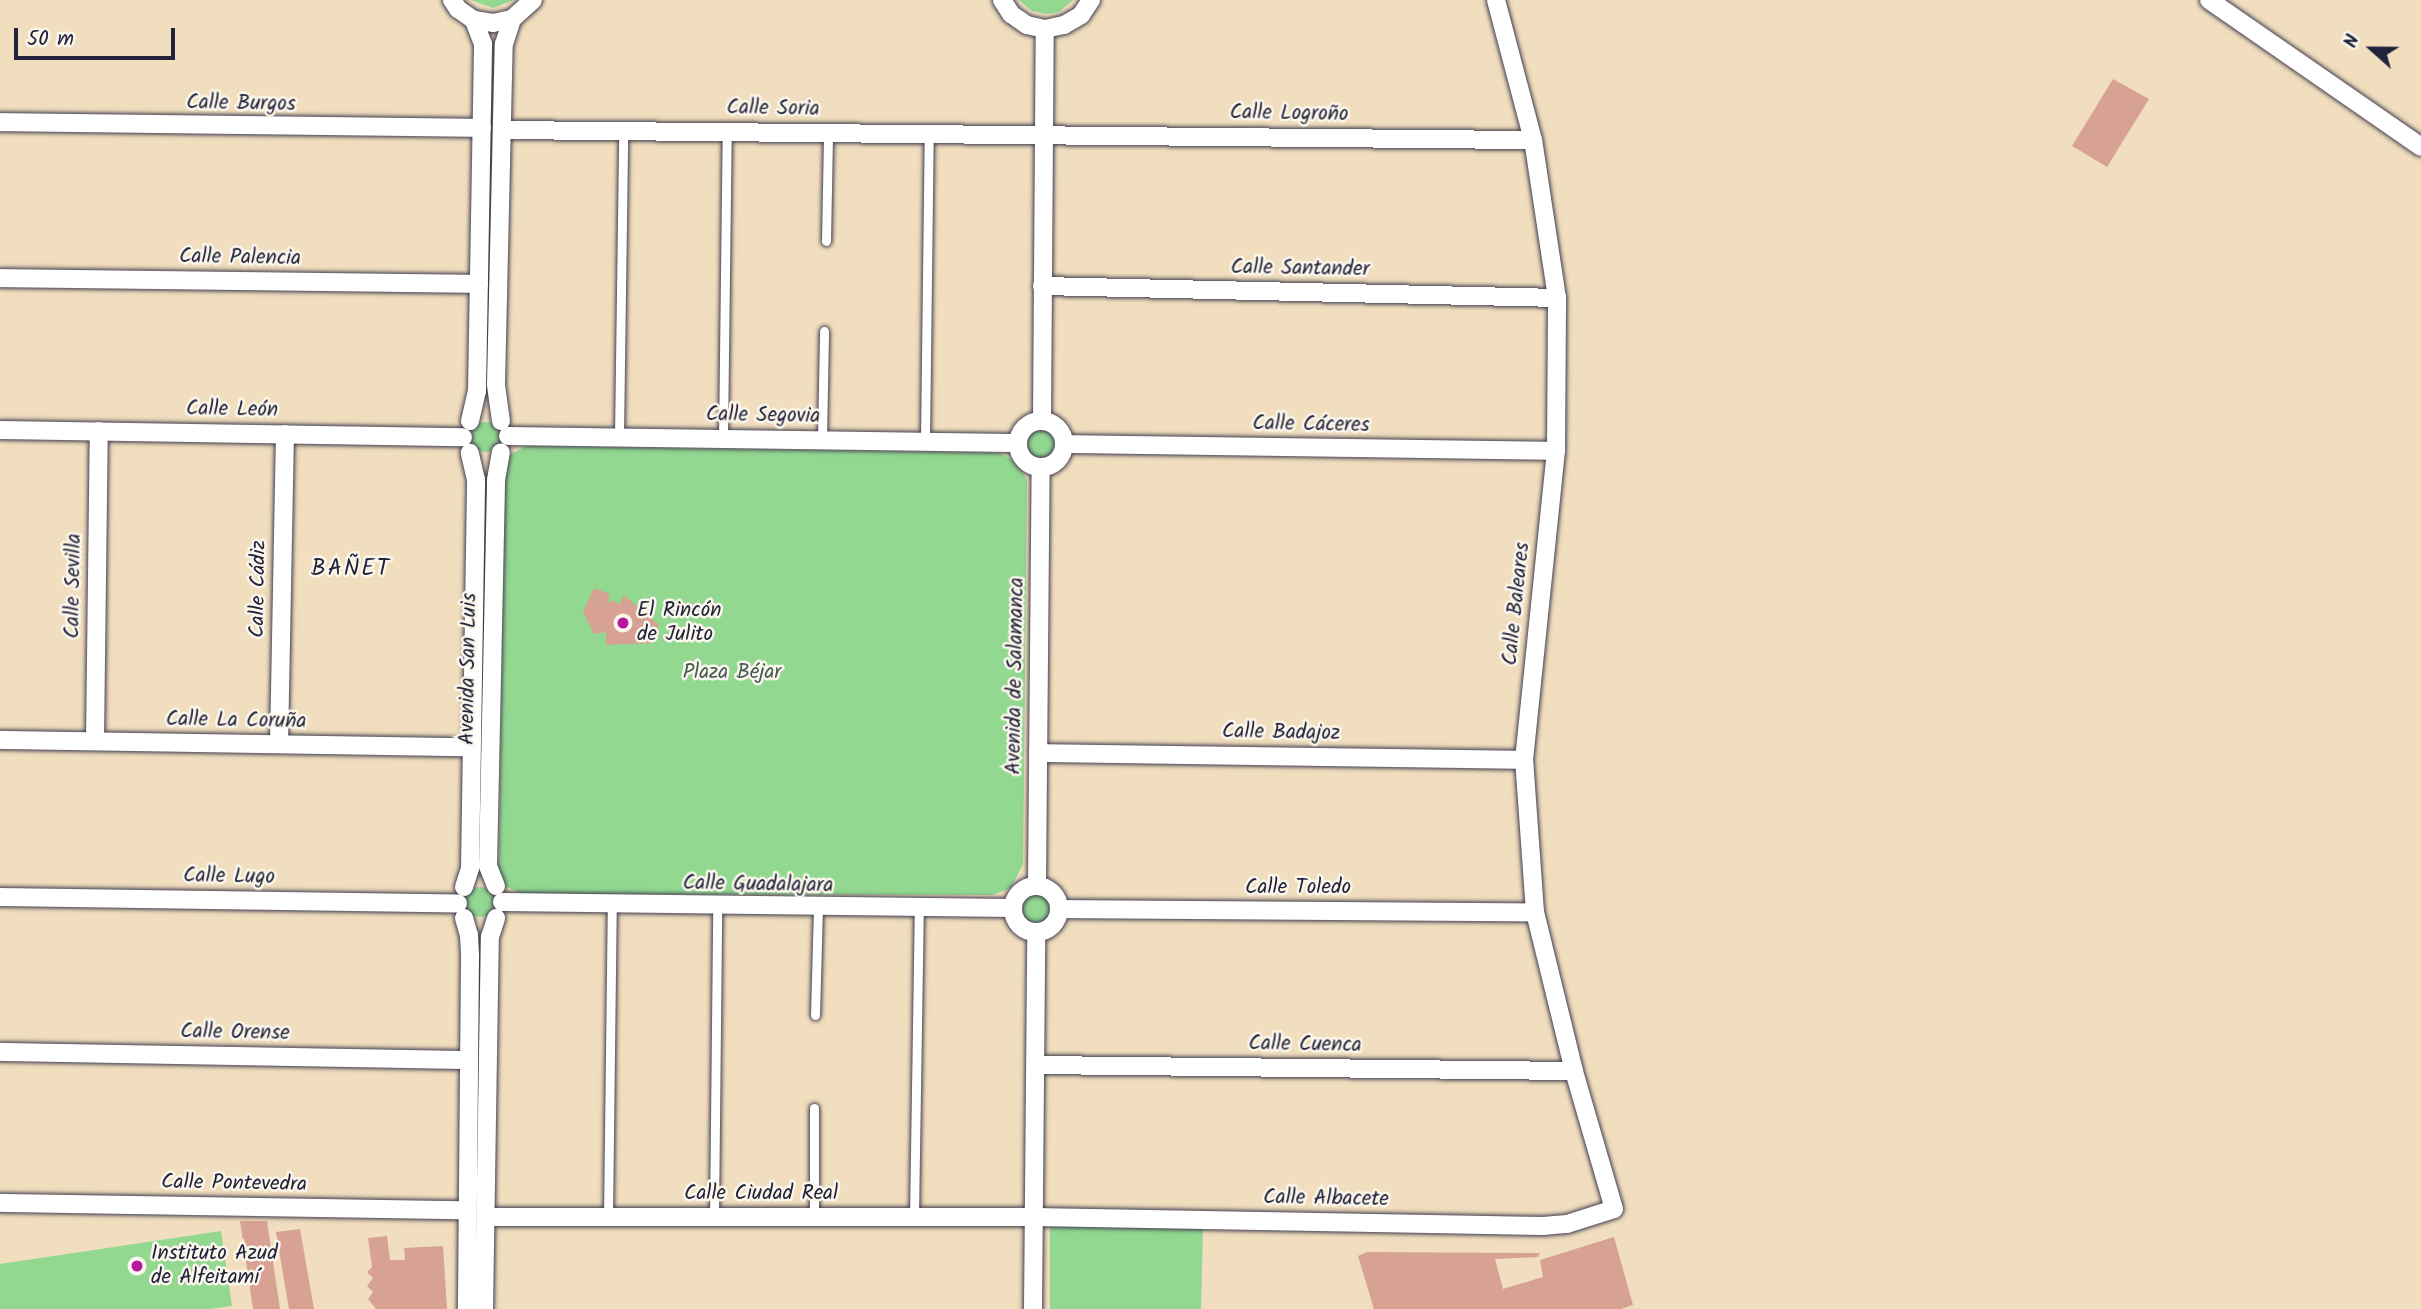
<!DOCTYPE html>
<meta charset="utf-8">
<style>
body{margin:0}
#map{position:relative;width:2421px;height:1309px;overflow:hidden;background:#f1debe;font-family:Kalam,sans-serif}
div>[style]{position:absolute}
.green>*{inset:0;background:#92d891}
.round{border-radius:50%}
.building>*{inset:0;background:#d7a294}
.roads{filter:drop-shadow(0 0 2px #413e4f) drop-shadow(0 0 2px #413e4f)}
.service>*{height:9px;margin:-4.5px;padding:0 4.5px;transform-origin:4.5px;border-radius:4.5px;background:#fff}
.minor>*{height:18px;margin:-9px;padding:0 9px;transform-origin:9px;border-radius:9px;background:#fff}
.minor>.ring{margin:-9px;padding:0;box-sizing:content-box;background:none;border:18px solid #fff;border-radius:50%}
.dots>*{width:19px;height:19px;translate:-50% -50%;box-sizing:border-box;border:4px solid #fbf7ec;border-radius:50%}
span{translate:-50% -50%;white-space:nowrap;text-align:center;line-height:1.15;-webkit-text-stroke:5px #fbf7ec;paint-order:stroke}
.street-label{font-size:21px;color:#22223b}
.poi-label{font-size:21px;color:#22223b}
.left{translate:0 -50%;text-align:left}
.park-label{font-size:21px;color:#445955}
.neighbourhood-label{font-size:23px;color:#22223b;letter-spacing:2px}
.north{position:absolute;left:2337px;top:14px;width:70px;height:70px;-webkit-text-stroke:5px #fbf7ec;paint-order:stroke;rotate:291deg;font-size:19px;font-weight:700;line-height:28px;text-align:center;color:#22223b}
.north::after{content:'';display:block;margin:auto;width:24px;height:32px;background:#22223b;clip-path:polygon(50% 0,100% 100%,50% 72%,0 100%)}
.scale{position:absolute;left:14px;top:28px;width:161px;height:32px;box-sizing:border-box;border:4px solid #22223b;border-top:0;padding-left:9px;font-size:21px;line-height:24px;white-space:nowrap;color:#22223b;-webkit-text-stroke:5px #fbf7ec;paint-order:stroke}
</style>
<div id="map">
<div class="green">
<div style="clip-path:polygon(471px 0,514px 0,493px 8px)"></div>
<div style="clip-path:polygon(1019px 0,1073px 0,1059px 12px,1046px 14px,1032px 11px)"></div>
<div class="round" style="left:471px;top:422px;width:30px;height:30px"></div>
<div class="round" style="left:1025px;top:428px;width:32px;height:32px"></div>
<div style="clip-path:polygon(526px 446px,999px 453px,1017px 462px,1027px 480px,1023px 864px,1011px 888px,992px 895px,523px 894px,505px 886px,499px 870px,505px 478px,510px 455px)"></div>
<div class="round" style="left:465px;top:887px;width:30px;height:30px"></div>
<div class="round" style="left:1020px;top:893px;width:32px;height:32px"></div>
<div style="clip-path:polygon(1050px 1225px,1203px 1229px,1201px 1309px,1050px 1309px)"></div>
<div style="clip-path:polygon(221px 1231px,232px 1306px,209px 1309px,0 1309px,0 1264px)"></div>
</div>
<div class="building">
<div style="clip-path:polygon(2113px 79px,2149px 99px,2107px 167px,2072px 146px)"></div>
<div style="clip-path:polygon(594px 588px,610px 594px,607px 603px,614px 600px,619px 605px,624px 595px,659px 625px,652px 643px,606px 645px,606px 632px,594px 634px,583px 612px)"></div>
<div style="clip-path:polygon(240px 1221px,267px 1221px,280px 1309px,253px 1309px)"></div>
<div style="clip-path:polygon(300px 1229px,314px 1309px,289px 1309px,276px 1232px)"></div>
<div style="clip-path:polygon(387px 1236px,390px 1260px,405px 1260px,404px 1248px,443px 1246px,447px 1309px,376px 1309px,368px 1299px,373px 1292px,367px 1286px,373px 1278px,367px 1272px,372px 1267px,368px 1238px)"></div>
<div style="clip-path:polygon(1614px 1237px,1633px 1305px,1621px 1309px,1374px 1309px,1358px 1256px,1367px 1252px,1540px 1253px,1538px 1257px,1495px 1259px,1503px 1289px,1543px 1277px,1540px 1260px)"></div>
</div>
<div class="roads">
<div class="service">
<div style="left:826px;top:241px;width:109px;rotate:-88.9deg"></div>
<div style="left:619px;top:436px;width:305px;rotate:-89.2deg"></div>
<div style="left:723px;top:438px;width:307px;rotate:-89.3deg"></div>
<div style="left:822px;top:439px;width:108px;rotate:-88.9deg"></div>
<div style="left:925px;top:441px;width:308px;rotate:-89.3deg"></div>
<div style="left:815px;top:1015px;width:107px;rotate:-88.4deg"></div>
<div style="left:608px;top:1217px;width:312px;rotate:-89.3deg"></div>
<div style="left:714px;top:1217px;width:310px;rotate:-89.4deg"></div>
<div style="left:814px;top:1217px;width:109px;rotate:-90deg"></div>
<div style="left:914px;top:1217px;width:307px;rotate:-89.1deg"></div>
</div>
<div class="minor">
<div style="left:452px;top:0;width:11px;rotate:56deg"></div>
<div style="left:458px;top:9px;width:19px;rotate:35deg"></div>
<div style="left:474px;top:20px;width:19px;rotate:9deg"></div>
<div style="left:493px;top:23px;width:19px;rotate:-12deg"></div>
<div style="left:512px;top:19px;width:28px;rotate:-42deg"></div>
<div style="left:1002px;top:0;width:17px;rotate:57deg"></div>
<div style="left:1011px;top:14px;width:19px;rotate:35deg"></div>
<div style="left:1027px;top:25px;width:18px;rotate:13deg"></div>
<div style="left:1045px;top:29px;width:19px;rotate:-12deg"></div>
<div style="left:1064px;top:25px;width:20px;rotate:-30deg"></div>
<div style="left:1081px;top:15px;width:18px;rotate:-56deg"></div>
<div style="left:2209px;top:0;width:258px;rotate:34.7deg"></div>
<div style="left:0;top:122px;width:482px;rotate:0.7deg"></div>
<div style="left:502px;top:130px;width:1031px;rotate:0.56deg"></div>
<div style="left:0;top:278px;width:479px;rotate:0.7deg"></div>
<div style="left:1042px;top:286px;width:515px;rotate:1.33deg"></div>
<div style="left:1042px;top:420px;width:391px;rotate:-89.6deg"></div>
<div class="ring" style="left:1018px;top:421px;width:28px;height:28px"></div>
<div style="left:470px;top:421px;width:31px;rotate:-77deg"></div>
<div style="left:477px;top:391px;width:347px;rotate:-89deg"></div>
<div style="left:483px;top:44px;width:26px;rotate:-111deg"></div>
<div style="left:501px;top:421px;width:37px;rotate:-98deg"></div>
<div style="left:496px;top:384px;width:340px;rotate:-88.7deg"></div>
<div style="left:504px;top:44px;width:26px;rotate:-72deg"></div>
<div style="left:0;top:430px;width:463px;rotate:0.9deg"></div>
<div style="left:508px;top:436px;width:510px;rotate:0.79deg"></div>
<div style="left:1065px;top:444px;width:491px;rotate:0.8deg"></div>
<div style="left:0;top:740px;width:471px;rotate:0.9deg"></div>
<div style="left:95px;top:741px;width:310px;rotate:-89.3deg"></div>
<div style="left:279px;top:744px;width:310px;rotate:-88.9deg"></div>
<div style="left:1038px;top:753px;width:486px;rotate:0.8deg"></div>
<div style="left:1037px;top:885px;width:418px;rotate:-89.5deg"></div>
<div class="ring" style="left:1013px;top:886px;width:28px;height:28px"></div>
<div style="left:496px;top:886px;width:22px;rotate:-112deg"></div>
<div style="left:488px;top:866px;width:386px;rotate:-88.8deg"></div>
<div style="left:496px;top:480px;width:28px;rotate:-80deg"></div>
<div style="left:464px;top:887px;width:20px;rotate:-72deg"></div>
<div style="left:470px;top:868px;width:388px;rotate:-89.1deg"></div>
<div style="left:476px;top:480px;width:28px;rotate:-103deg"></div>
<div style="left:0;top:897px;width:458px;rotate:0.8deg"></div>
<div style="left:502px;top:902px;width:510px;rotate:0.67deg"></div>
<div style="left:1060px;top:909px;width:475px;rotate:0.4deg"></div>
<div style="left:464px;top:918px;width:18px;rotate:74deg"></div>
<div style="left:469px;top:935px;width:22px;rotate:87deg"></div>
<div style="left:470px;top:957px;width:352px;rotate:90.5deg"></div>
<div style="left:0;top:1052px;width:469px;rotate:1deg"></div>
<div style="left:1036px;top:1065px;width:538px;rotate:0.64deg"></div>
<div style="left:0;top:1203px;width:467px;rotate:0.9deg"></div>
<div style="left:487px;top:1217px;width:548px"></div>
<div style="left:1035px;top:1217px;width:508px;rotate:1.01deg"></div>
<div style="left:1543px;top:1226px;width:24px;rotate:-5deg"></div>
<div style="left:1567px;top:1224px;width:49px;rotate:-17.7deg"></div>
<div style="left:1614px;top:1209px;width:144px;rotate:-106.2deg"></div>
<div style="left:1574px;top:1071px;width:164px;rotate:-103.8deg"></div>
<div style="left:1535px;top:912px;width:152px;rotate:-94.1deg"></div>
<div style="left:1524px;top:760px;width:311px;rotate:-84.1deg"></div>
<div style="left:1556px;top:451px;width:153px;rotate:-89.6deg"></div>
<div style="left:1557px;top:298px;width:160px;rotate:-98.6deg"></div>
<div style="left:1533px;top:140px;width:145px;rotate:-104.8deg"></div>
<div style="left:484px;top:1309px;width:372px;rotate:-89.1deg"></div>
<div style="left:490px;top:937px;width:20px;rotate:-72deg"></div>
<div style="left:1033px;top:1309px;width:377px;rotate:-89.5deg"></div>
</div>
</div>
<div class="dots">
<div style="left:623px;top:623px;background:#b5179e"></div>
<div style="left:137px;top:1266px;background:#b5179e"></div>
</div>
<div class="street-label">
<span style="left:241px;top:104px;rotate:1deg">Calle Burgos</span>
<span style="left:773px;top:109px;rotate:1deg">Calle Soria</span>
<span style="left:1289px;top:114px;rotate:1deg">Calle Logroño</span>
<span style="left:240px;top:258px;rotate:1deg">Calle Palencia</span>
<span style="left:1300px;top:269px;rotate:1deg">Calle Santander</span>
<span style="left:232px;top:410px;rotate:1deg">Calle León</span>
<span style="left:763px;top:416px;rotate:1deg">Calle Segovia</span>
<span style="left:1311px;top:425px;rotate:1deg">Calle Cáceres</span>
<span style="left:74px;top:586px;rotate:-89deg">Calle Sevilla</span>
<span style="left:259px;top:589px;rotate:-89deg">Calle Cádiz</span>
<span style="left:1517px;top:604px;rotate:-84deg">Calle Baleares</span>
<span style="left:469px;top:669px;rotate:-89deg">Avenida San Luis</span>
<span style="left:1016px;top:676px;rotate:-89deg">Avenida de Salamanca</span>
<span style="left:236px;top:721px;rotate:1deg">Calle La Coruña</span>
<span style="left:1281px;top:733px;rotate:1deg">Calle Badajoz</span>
<span style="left:229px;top:877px;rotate:1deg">Calle Lugo</span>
<span style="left:758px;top:885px;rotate:1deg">Calle Guadalajara</span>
<span style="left:1298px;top:888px">Calle Toledo</span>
<span style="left:235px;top:1033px;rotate:1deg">Calle Orense</span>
<span style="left:1305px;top:1045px;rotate:1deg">Calle Cuenca</span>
<span style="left:234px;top:1184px;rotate:1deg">Calle Pontevedra</span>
<span style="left:761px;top:1194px">Calle Ciudad Real</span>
<span style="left:1326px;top:1199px;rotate:1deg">Calle Albacete</span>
</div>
<div class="poi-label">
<span class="left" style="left:637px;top:623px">El Rincón<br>de Julito</span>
<span class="left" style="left:151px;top:1266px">Instituto Azud<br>de Alfeitamí</span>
</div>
<div class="park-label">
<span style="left:732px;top:673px">Plaza Béjar</span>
</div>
<div class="neighbourhood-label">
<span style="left:351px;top:569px">BAÑET</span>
</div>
<div class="north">N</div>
<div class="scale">50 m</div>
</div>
